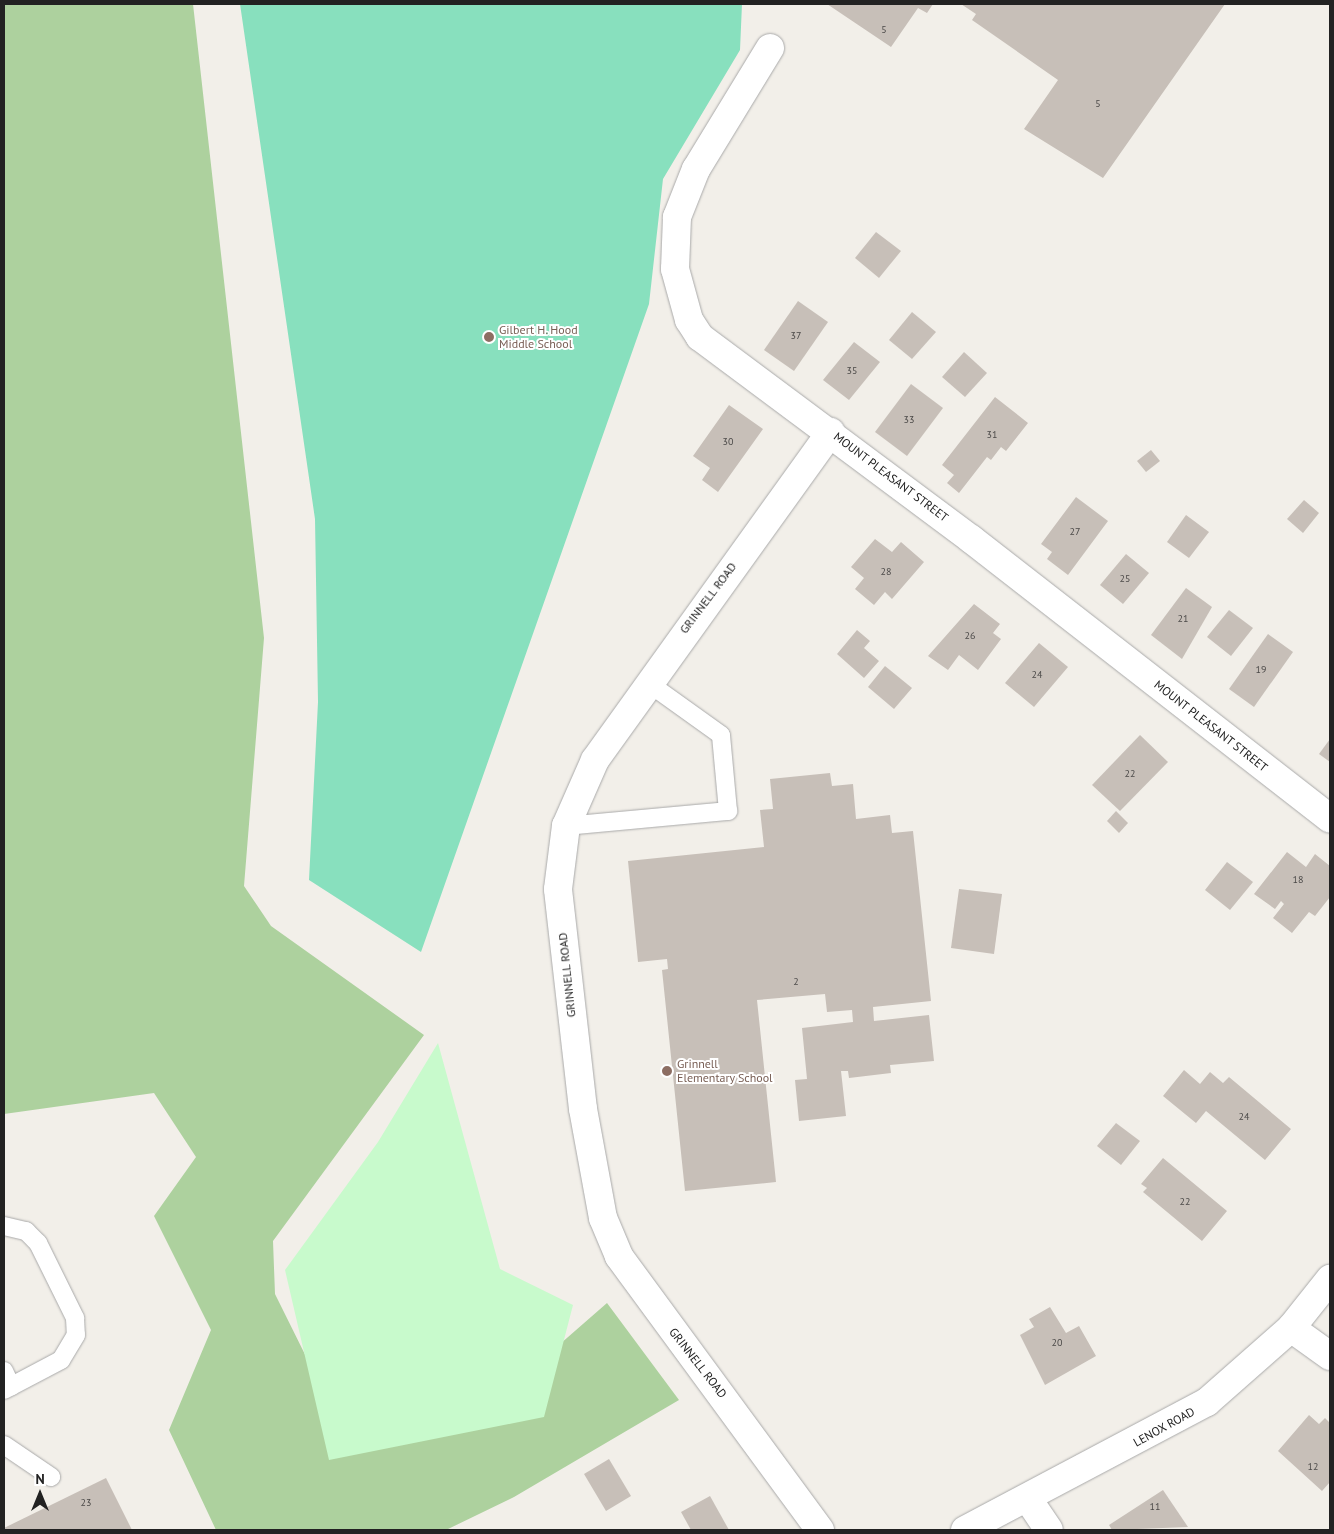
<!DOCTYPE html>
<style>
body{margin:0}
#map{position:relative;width:1334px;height:1534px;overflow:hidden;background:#f2efe9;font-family:"PT Sans",sans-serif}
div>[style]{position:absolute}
.forest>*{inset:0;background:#add19e}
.park>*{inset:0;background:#c8facc}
.pitch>*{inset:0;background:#88e0be}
.building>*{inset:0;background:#c7bfb8}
.roads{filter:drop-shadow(0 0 1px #a9a9a9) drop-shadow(0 0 1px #a9a9a9)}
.lane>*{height:18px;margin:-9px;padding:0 9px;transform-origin:9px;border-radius:9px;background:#fff}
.street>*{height:28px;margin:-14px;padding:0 14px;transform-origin:14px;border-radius:14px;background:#fff}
.dots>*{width:14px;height:14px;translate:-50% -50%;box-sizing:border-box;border:2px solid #fff;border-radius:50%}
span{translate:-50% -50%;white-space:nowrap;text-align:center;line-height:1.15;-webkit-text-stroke:4px #fff;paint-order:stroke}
.number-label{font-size:10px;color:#4b4948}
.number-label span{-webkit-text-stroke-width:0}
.education-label{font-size:12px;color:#785e54}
.left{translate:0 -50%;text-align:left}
.street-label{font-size:12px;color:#222}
.frame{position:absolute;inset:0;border:5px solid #222;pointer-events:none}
.north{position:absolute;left:15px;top:1469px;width:50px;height:50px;-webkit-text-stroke:4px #fff;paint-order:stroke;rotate:0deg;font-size:14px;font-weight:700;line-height:20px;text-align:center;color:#222}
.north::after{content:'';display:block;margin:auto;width:18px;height:22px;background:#222;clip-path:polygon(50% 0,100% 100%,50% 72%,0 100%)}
</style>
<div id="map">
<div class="forest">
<div style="clip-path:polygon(4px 4px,193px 4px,264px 638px,244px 886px,271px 926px,424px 1035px,273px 1241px,275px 1294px,337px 1419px,544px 1358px,607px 1303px,679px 1400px,514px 1497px,446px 1530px,216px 1530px,169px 1430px,211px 1330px,154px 1216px,196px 1157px,154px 1093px,4px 1114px)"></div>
</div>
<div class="park">
<div style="clip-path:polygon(438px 1043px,500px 1269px,573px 1305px,544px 1417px,329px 1460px,285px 1270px,378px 1142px)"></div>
</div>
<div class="pitch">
<div style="clip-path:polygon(240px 4px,742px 4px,740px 50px,663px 179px,649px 304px,421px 952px,309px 880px,318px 702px,315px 519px)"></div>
</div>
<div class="building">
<div style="clip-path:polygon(827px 4px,933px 4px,927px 13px,918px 8px,891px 47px)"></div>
<div style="clip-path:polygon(961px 4px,1114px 5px,1225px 4px,1103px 178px,1024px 129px,1058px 80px,972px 20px,976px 14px)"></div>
<div style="clip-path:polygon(876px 232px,901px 251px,879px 278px,855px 258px)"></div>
<div style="clip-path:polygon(798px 301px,828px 322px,794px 371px,764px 350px)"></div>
<div style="clip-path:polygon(912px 312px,936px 332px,912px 359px,889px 340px)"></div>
<div style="clip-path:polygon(854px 342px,880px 362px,849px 400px,823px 380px)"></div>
<div style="clip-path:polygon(964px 352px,987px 373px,965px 397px,942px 377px)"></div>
<div style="clip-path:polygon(911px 384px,943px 408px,907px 456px,875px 432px)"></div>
<div style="clip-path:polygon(995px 397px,1028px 423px,1006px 451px,1001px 447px,991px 460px,987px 457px,959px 493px,947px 483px,954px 475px,942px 465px)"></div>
<div style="clip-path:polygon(729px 405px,763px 429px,718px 492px,702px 480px,710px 468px,693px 456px)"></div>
<div style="clip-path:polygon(1151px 450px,1160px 461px,1146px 472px,1137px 461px)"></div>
<div style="clip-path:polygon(1076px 497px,1108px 521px,1068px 575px,1047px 559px,1052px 552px,1041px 544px)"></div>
<div style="clip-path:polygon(1304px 500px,1319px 513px,1303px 533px,1287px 519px)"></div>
<div style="clip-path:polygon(1186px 515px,1209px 532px,1189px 558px,1167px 542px)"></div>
<div style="clip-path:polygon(875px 539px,892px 552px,901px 542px,924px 562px,892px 599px,885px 592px,874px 605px,855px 589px,864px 578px,851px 567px)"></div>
<div style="clip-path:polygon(1126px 554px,1149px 573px,1123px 604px,1100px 585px)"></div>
<div style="clip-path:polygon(1186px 588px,1212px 607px,1182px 659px,1151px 635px)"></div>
<div style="clip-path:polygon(974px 604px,1000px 624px,993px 633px,1001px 639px,978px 670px,959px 655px,948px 670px,928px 656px)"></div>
<div style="clip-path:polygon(1229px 610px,1253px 628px,1231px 656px,1207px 637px)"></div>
<div style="clip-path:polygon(857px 630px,870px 641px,864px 648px,879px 661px,864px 678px,837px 654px)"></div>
<div style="clip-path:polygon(1268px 634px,1293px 652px,1254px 707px,1229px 689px)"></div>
<div style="clip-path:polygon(1039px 643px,1068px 667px,1034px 707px,1005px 683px)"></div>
<div style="clip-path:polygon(885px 666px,912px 688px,894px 709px,868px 687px)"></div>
<div style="clip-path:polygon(1140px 735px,1168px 762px,1120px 811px,1092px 785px)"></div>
<div style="clip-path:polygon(1330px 739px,1330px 762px,1319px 754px)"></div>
<div style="clip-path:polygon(830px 773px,832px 786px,853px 784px,856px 819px,890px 815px,892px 833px,913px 831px,931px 1001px,873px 1007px,874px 1021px,929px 1015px,934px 1061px,890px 1065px,891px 1073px,849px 1078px,848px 1071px,841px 1071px,846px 1116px,799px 1121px,795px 1080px,807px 1079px,802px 1028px,853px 1022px,852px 1010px,827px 1012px,825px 994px,757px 1000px,776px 1182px,685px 1191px,662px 970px,668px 969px,667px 959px,638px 962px,628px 861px,764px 847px,760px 810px,773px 809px,770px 779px)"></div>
<div style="clip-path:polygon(1116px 811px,1128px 823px,1119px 833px,1107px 821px)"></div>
<div style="clip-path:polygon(1287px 852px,1306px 867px,1315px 854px,1330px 866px,1330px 897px,1315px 916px,1309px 912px,1292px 933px,1273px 918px,1284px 904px,1281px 901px,1275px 909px,1254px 894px)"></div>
<div style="clip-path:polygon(1227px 862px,1253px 882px,1230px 910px,1205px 890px)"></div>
<div style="clip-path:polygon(959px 889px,1002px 894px,994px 954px,951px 948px)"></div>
<div style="clip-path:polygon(1184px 1070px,1200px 1084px,1210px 1072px,1223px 1083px,1229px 1077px,1291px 1129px,1265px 1160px,1206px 1111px,1196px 1123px,1163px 1096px)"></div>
<div style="clip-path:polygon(1116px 1123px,1140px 1141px,1121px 1165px,1097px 1146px)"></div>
<div style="clip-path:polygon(1163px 1158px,1227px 1211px,1202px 1241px,1143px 1192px,1147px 1188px,1141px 1184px)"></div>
<div style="clip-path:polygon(1050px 1307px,1066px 1333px,1079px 1326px,1096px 1356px,1045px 1385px,1020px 1335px,1034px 1327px,1029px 1319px)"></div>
<div style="clip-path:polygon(1309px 1415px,1319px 1424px,1325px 1418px,1330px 1423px,1330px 1482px,1322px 1491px,1278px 1451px)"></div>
<div style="clip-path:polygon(609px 1459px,631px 1496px,606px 1511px,584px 1474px)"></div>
<div style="clip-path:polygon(106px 1478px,132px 1530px,4px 1530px,4px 1528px)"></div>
<div style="clip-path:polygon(1163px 1490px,1188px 1527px,1112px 1530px,1109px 1525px)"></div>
<div style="clip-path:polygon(710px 1496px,729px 1530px,691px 1530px,681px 1512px)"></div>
</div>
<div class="roads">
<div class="lane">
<div style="left:566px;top:826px;width:163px;rotate:-5.3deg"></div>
<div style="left:728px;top:811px;width:76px;rotate:-95.3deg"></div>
<div style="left:721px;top:735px;width:91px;rotate:-144.4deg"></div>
<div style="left:4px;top:1226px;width:23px;rotate:13deg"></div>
<div style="left:26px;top:1231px;width:17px;rotate:45deg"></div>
<div style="left:38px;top:1243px;width:84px;rotate:63.7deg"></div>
<div style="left:75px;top:1318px;width:17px;rotate:87deg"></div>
<div style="left:76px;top:1335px;width:29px;rotate:121deg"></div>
<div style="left:61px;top:1360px;width:64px;rotate:152.2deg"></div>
<div style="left:4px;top:1371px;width:17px;rotate:65deg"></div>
<div style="left:4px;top:1445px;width:57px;rotate:34.2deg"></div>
</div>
<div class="street">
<div style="left:770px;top:48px;width:142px;rotate:121.4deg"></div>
<div style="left:696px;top:169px;width:52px;rotate:111.6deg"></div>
<div style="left:677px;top:217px;width:52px;rotate:92.2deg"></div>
<div style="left:675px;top:269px;width:53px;rotate:74.6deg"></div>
<div style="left:689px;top:320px;width:20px;rotate:57deg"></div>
<div style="left:700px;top:337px;width:338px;rotate:36.7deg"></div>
<div style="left:971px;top:539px;width:455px;rotate:37.9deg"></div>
<div style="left:1291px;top:1328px;width:48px;rotate:35.7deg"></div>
<div style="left:1028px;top:1499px;width:37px;rotate:56deg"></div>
<div style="left:820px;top:1530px;width:340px;rotate:-126.3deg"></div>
<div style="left:619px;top:1256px;width:41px;rotate:-112.8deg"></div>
<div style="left:603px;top:1218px;width:111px;rotate:-100.4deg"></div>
<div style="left:583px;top:1109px;width:221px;rotate:-96.5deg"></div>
<div style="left:558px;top:889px;width:64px;rotate:-82.8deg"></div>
<div style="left:566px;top:826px;width:72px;rotate:-66.3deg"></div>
<div style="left:595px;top:760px;width:404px;rotate:-54.3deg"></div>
<div style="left:965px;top:1530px;width:274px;rotate:-27.9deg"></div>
<div style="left:1207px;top:1402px;width:112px;rotate:-41.4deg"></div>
<div style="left:1291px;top:1328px;width:63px;rotate:-51.5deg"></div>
</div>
</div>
<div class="dots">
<div style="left:489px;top:337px;background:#8d6e63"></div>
<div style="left:667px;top:1071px;background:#8d6e63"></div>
</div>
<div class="number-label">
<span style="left:884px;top:30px">5</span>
<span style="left:1098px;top:104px">5</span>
<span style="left:796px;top:336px">37</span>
<span style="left:852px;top:371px">35</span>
<span style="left:909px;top:420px">33</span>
<span style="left:992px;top:435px">31</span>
<span style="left:728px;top:442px">30</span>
<span style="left:1075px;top:532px">27</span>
<span style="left:886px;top:572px">28</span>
<span style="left:1125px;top:579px">25</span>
<span style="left:1183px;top:619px">21</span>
<span style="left:970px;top:636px">26</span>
<span style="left:1261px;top:670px">19</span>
<span style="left:1037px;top:675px">24</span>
<span style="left:1130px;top:774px">22</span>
<span style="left:1298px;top:880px">18</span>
<span style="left:796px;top:982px">2</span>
<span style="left:1244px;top:1117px">24</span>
<span style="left:1185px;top:1202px">22</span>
<span style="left:1057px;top:1343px">20</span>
<span style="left:1313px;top:1467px">12</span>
<span style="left:86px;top:1503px">23</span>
<span style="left:1155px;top:1507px">11</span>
</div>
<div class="education-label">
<span class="left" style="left:499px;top:337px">Gilbert H. Hood<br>Middle School</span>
<span class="left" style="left:677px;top:1071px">Grinnell<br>Elementary School</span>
</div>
<div class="street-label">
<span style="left:891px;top:477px;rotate:37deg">MOUNT PLEASANT STREET</span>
<span style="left:708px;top:598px;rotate:-53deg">GRINNELL ROAD</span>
<span style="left:1211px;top:726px;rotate:38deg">MOUNT PLEASANT STREET</span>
<span style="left:567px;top:975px;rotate:-96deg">GRINNELL ROAD</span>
<span style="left:698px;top:1363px;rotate:52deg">GRINNELL ROAD</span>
<span style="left:1164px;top:1427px;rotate:-29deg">LENOX ROAD</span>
</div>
<div class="frame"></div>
<div class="north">N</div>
</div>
